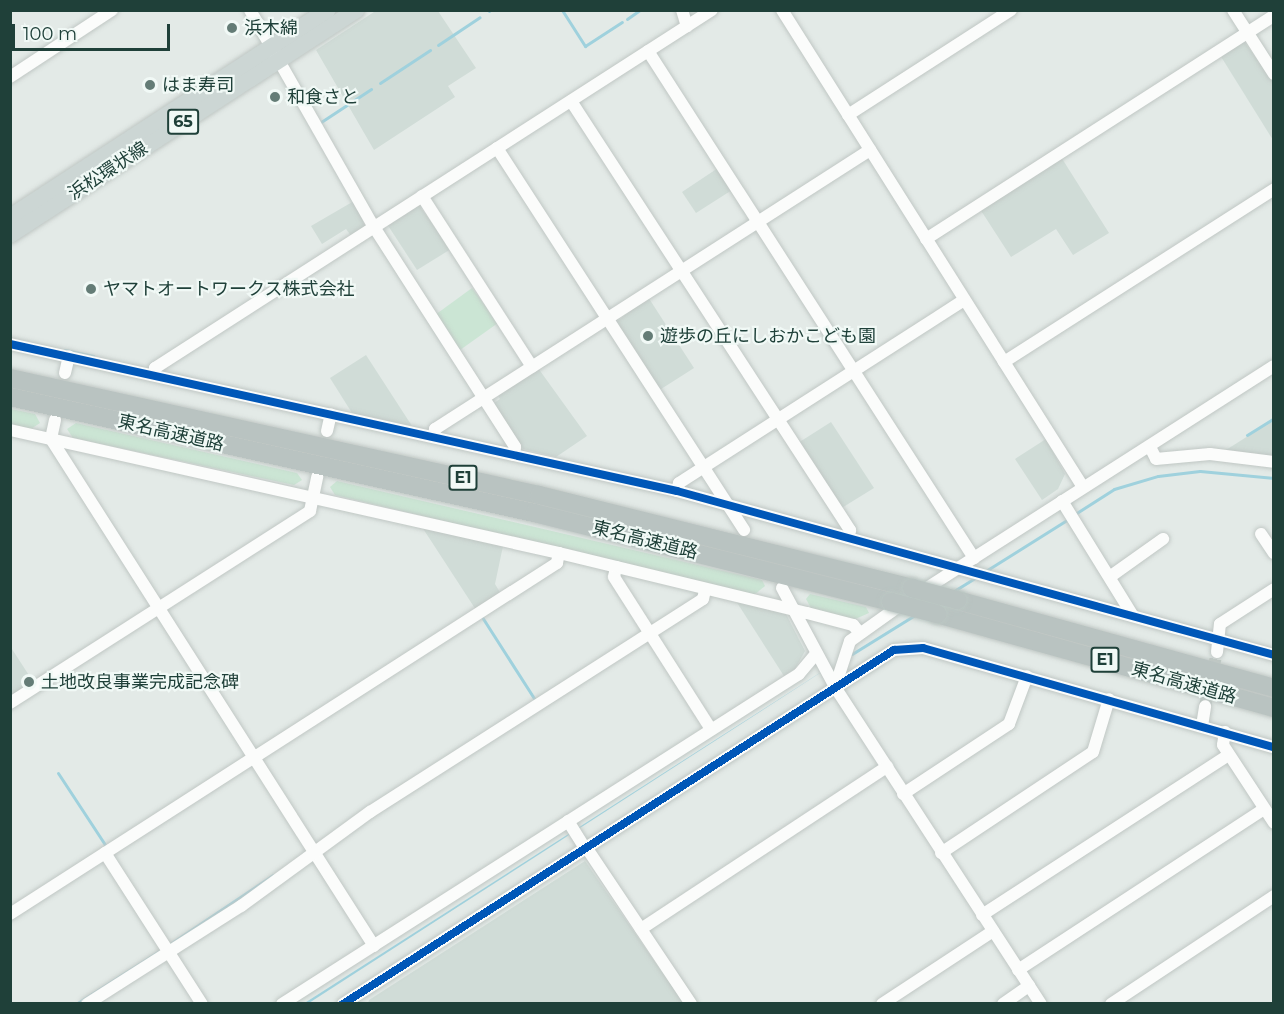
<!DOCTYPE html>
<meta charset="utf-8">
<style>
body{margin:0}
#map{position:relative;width:1284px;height:1014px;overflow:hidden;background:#e3eae7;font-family:Montserrat,"Noto Sans JP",sans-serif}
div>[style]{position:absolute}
.built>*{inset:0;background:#d0dcd7}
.green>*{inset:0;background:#cbe5d4}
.water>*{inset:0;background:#9fd1dd}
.stream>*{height:3px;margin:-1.5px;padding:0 1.5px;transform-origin:1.5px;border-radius:1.5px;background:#9fd1dd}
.minor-tunnel>*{height:12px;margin-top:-6px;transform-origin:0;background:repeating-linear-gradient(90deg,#bcc8c4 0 12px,transparent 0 18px)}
.roads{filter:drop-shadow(0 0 2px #c0c7c4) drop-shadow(0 0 2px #c0c7c4)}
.minor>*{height:12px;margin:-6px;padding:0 6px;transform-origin:6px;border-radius:6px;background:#fbfcfb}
.major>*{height:16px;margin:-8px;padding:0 8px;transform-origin:8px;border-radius:8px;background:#ccd6d4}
.highway>*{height:18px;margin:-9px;padding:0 9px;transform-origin:9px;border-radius:9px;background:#b9c3c1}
.bridges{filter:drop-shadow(0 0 2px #bbc7c3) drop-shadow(0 0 2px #bbc7c3)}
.highway-bridge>*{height:18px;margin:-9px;padding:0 9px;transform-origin:9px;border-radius:9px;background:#b9c3c1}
.cycleway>*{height:8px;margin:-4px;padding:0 4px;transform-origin:4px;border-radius:4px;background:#0057b8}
.dots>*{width:16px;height:16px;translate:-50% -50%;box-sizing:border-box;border:3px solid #f1f9f6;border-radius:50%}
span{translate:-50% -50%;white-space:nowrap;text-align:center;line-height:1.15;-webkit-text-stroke:4.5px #f1f9f6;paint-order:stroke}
.shield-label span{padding:2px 4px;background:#f1f9f6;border:2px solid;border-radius:4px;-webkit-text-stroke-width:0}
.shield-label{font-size:16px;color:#1f4039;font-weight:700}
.poi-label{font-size:18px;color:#1f4039}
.left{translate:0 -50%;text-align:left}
.street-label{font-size:18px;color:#1f4039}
.frame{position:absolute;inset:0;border:12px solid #1f4039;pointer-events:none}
.scale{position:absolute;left:12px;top:24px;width:158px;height:27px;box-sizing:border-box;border:3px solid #1f4039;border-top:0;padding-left:8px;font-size:18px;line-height:21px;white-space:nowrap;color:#1f4039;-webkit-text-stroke:4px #f1f9f6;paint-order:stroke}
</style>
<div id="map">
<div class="built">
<div style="clip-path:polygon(377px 10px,438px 11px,476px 68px,448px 86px,455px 97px,374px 150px,316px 50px)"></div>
<div style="clip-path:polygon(1243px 40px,1273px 81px,1273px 140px,1220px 55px)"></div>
<div style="clip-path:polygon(1061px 157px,1109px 233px,1073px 255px,1056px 229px,1011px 257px,980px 209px)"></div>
<div style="clip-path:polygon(718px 168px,732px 190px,696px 213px,682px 192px)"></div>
<div style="clip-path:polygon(354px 201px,366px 228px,352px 237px,346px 229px,322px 244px,311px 226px)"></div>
<div style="clip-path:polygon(418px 204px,451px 249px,417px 270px,387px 224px)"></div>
<div style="clip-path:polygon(648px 297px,694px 368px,658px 391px,615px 323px)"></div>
<div style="clip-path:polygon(366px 355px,412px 426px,352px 413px,330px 378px)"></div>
<div style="clip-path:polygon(538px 368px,587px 436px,556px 457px,523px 449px,491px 405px,500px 399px,497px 394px)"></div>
<div style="clip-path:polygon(1273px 420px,1273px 457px,1226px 450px)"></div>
<div style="clip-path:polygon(831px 422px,874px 488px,840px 509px,798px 443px)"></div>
<div style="clip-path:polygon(1046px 439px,1065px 474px,1058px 489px,1042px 500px,1015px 459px)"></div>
<div style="clip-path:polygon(422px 527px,503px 546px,495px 584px,501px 594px,476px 610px)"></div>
<div style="clip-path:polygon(736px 601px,786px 614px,805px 651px,795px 669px,784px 676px)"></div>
<div style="clip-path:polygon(10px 646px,34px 683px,10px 698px)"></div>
<div style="clip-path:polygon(585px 861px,684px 1004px,368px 1004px,369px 1000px)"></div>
</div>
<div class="green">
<div style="clip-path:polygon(472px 288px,498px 323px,460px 350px,435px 315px)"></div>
<div style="clip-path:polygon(11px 409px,35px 414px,40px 423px,31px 429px,11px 424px)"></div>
<div style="clip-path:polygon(76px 423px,297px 473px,302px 480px,294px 485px,73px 438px,67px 429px)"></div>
<div style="clip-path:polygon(337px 481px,762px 580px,765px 586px,754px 595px,335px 495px,330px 487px)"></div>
<div style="clip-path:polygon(810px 594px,866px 607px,869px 613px,853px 620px,811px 608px,806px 599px)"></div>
</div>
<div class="water">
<div style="clip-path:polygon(854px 651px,309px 1003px,303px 1004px)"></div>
</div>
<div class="stream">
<div style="left:562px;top:10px;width:43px;rotate:57.4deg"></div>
<div style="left:585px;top:46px;width:44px;rotate:-33deg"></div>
<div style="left:489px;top:11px;width:1px;rotate:-45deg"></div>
<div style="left:627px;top:19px;width:16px;rotate:-35deg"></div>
<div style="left:438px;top:45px;width:50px;rotate:-33.7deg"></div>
<div style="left:380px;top:83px;width:60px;rotate:-33.4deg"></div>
<div style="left:321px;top:122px;width:60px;rotate:-33.4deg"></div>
<div style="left:65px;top:350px;width:29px;rotate:12deg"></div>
<div style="left:1247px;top:435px;width:32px;rotate:-32deg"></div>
<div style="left:1075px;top:514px;width:46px;rotate:-32.7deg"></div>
<div style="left:1114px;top:489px;width:46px;rotate:-16.5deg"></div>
<div style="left:1158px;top:476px;width:42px;rotate:-6.8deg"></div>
<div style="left:1200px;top:471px;width:74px;rotate:5.4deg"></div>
<div style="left:984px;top:572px;width:102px;rotate:-32.1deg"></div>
<div style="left:954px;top:591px;width:26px;rotate:-32deg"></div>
<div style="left:482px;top:617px;width:98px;rotate:57.4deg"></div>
<div style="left:852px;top:654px;width:74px;rotate:-31.8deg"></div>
<div style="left:58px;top:773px;width:87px;rotate:56.7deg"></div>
<div style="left:170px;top:944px;width:124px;rotate:-33.8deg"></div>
<div style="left:76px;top:1004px;width:101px;rotate:-32.4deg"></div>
</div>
<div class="minor-tunnel">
<div style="left:1205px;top:706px;width:55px;rotate:-77.5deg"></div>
</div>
<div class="roads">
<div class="minor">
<div style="left:250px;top:10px;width:250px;rotate:60.3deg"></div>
<div style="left:374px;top:227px;width:261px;rotate:57.3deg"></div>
<div style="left:515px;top:447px;width:8px;rotate:97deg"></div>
<div style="left:682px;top:10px;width:17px;rotate:73deg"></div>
<div style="left:782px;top:10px;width:564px;rotate:57.75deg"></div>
<div style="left:1233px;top:10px;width:76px;rotate:57.4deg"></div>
<div style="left:648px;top:51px;width:603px;rotate:57.26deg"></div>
<div style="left:10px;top:77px;width:122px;rotate:-33.3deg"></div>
<div style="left:571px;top:101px;width:512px;rotate:56.96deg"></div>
<div style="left:850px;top:530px;width:8px;rotate:104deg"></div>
<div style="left:848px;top:115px;width:194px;rotate:-32.8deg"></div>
<div style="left:497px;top:148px;width:455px;rotate:57.1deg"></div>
<div style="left:422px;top:196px;width:203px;rotate:57.2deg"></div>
<div style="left:926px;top:239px;width:413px;rotate:-32.7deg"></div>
<div style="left:10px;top:344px;width:683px;rotate:12.43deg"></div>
<div style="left:677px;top:491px;width:619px;rotate:15.36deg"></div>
<div style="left:1004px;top:362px;width:321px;rotate:-32.6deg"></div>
<div style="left:65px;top:373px;width:17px;rotate:-77deg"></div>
<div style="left:154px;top:375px;width:7px;rotate:-82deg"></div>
<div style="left:155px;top:368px;width:662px;rotate:-32.73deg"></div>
<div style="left:55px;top:420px;width:19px;rotate:102deg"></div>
<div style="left:51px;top:439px;width:601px;rotate:57.5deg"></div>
<div style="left:10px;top:430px;width:563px;rotate:12.63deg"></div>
<div style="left:559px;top:553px;width:255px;rotate:13.6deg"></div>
<div style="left:807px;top:613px;width:48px;rotate:14.6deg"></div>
<div style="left:853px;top:625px;width:9px;rotate:49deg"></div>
<div style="left:327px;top:431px;width:17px;rotate:-77deg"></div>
<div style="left:434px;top:437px;width:8px;rotate:-83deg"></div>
<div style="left:435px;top:429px;width:517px;rotate:-32.68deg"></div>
<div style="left:1150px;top:447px;width:13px;rotate:63deg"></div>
<div style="left:1156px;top:459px;width:54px;rotate:-5.3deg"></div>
<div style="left:1210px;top:454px;width:64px;rotate:7.1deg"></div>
<div style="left:677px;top:491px;width:8px;rotate:-76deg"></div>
<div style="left:679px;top:483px;width:339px;rotate:-32.7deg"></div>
<div style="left:1062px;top:501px;width:135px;rotate:58.3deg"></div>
<div style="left:1261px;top:534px;width:23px;rotate:56deg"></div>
<div style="left:616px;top:567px;width:10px;rotate:101deg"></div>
<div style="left:614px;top:577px;width:180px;rotate:57.5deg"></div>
<div style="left:1111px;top:576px;width:64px;rotate:-35.4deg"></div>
<div style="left:782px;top:588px;width:112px;rotate:61.8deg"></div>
<div style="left:835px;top:687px;width:378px;rotate:57deg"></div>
<div style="left:919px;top:593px;width:421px;rotate:-32.6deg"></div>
<div style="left:1217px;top:652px;width:28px;rotate:-84deg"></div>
<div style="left:1220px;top:624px;width:64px;rotate:-32.9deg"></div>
<div style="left:835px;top:687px;width:48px;rotate:-71.9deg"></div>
<div style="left:850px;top:641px;width:64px;rotate:-35.4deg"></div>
<div style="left:10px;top:703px;width:356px;rotate:-32.6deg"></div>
<div style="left:310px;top:511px;width:35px;rotate:-78deg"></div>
<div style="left:1202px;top:726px;width:20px;rotate:-81deg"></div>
<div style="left:1225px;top:732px;width:13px;rotate:99deg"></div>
<div style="left:1223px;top:745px;width:93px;rotate:56.8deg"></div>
<div style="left:903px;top:794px;width:127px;rotate:-33.4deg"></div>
<div style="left:1009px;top:724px;width:51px;rotate:-69.4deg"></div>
<div style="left:568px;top:821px;width:32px;rotate:58deg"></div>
<div style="left:586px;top:847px;width:189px;rotate:56.2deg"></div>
<div style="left:105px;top:853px;width:179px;rotate:57.3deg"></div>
<div style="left:941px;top:853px;width:182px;rotate:-33.6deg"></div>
<div style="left:1093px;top:752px;width:55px;rotate:-73.2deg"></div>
<div style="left:10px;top:914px;width:650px;rotate:-32.69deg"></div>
<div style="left:557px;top:563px;width:10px;rotate:-79deg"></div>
<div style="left:982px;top:915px;width:293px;rotate:-33deg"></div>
<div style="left:641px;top:929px;width:295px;rotate:-33.4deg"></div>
<div style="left:1018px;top:970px;width:294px;rotate:-33.2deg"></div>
<div style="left:87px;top:1004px;width:183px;rotate:-32.5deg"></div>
<div style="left:241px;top:906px;width:160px;rotate:-36.1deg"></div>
<div style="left:370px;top:812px;width:395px;rotate:-32.6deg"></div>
<div style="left:703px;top:599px;width:9px;rotate:-77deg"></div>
<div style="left:282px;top:1004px;width:613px;rotate:-32.55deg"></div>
<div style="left:799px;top:674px;width:26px;rotate:-50deg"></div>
<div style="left:343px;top:1004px;width:655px;rotate:-32.72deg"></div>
<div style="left:894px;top:650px;width:29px;rotate:-4deg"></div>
<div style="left:923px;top:648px;width:365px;rotate:15.8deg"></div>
<div style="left:882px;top:1004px;width:133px;rotate:-33.3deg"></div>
<div style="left:1003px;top:1004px;width:32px;rotate:-35deg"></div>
<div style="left:1111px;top:1004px;width:196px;rotate:-33.5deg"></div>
</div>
<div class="major">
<div style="left:10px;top:217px;width:379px;rotate:-33.1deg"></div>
<div style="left:10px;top:235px;width:413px;rotate:-33deg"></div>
</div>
<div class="highway">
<div style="left:10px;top:378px;width:542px;rotate:12.47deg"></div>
<div style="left:539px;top:495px;width:384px;rotate:14deg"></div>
<div style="left:10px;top:397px;width:537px;rotate:12.48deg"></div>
<div style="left:534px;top:513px;width:368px;rotate:14deg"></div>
<div style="left:957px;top:600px;width:329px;rotate:15.5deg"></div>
<div style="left:937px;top:614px;width:350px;rotate:15.6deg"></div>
</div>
</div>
<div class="bridges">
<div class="highway-bridge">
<div style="left:912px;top:588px;width:47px;rotate:14.9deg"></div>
<div style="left:891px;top:602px;width:48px;rotate:14.6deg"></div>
</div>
</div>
<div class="cycleway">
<div style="left:10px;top:344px;width:683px;rotate:12.43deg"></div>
<div style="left:677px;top:491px;width:619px;rotate:15.36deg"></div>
<div style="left:343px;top:1004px;width:655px;rotate:-32.72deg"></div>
<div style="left:894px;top:650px;width:29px;rotate:-4deg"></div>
<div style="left:923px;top:648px;width:365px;rotate:15.8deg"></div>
</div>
<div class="dots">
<div style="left:232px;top:28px;background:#647c76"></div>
<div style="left:150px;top:85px;background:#647c76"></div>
<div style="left:275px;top:97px;background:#647c76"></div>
<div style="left:91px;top:289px;background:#647c76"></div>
<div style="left:648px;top:336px;background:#647c76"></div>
<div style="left:29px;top:682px;background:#647c76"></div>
</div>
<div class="shield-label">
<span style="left:183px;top:122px">65</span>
<span style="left:463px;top:478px">E1</span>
<span style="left:1105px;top:660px">E1</span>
</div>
<div class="poi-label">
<span class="left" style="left:244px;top:28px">浜木綿</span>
<span class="left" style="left:162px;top:85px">はま寿司</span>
<span class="left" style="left:287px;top:97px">和食さと</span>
<span class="left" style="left:103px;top:289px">ヤマトオートワークス株式会社</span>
<span class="left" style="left:660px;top:336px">遊歩の丘にしおかこども園</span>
<span class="left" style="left:41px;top:682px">土地改良事業完成記念碑</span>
</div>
<div class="street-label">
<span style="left:108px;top:171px;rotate:-33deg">浜松環状線</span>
<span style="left:171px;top:433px;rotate:13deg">東名高速道路</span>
<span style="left:645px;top:540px;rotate:14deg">東名高速道路</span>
<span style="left:1184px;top:683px;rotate:16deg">東名高速道路</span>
</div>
<div class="frame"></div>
<div class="scale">100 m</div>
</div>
